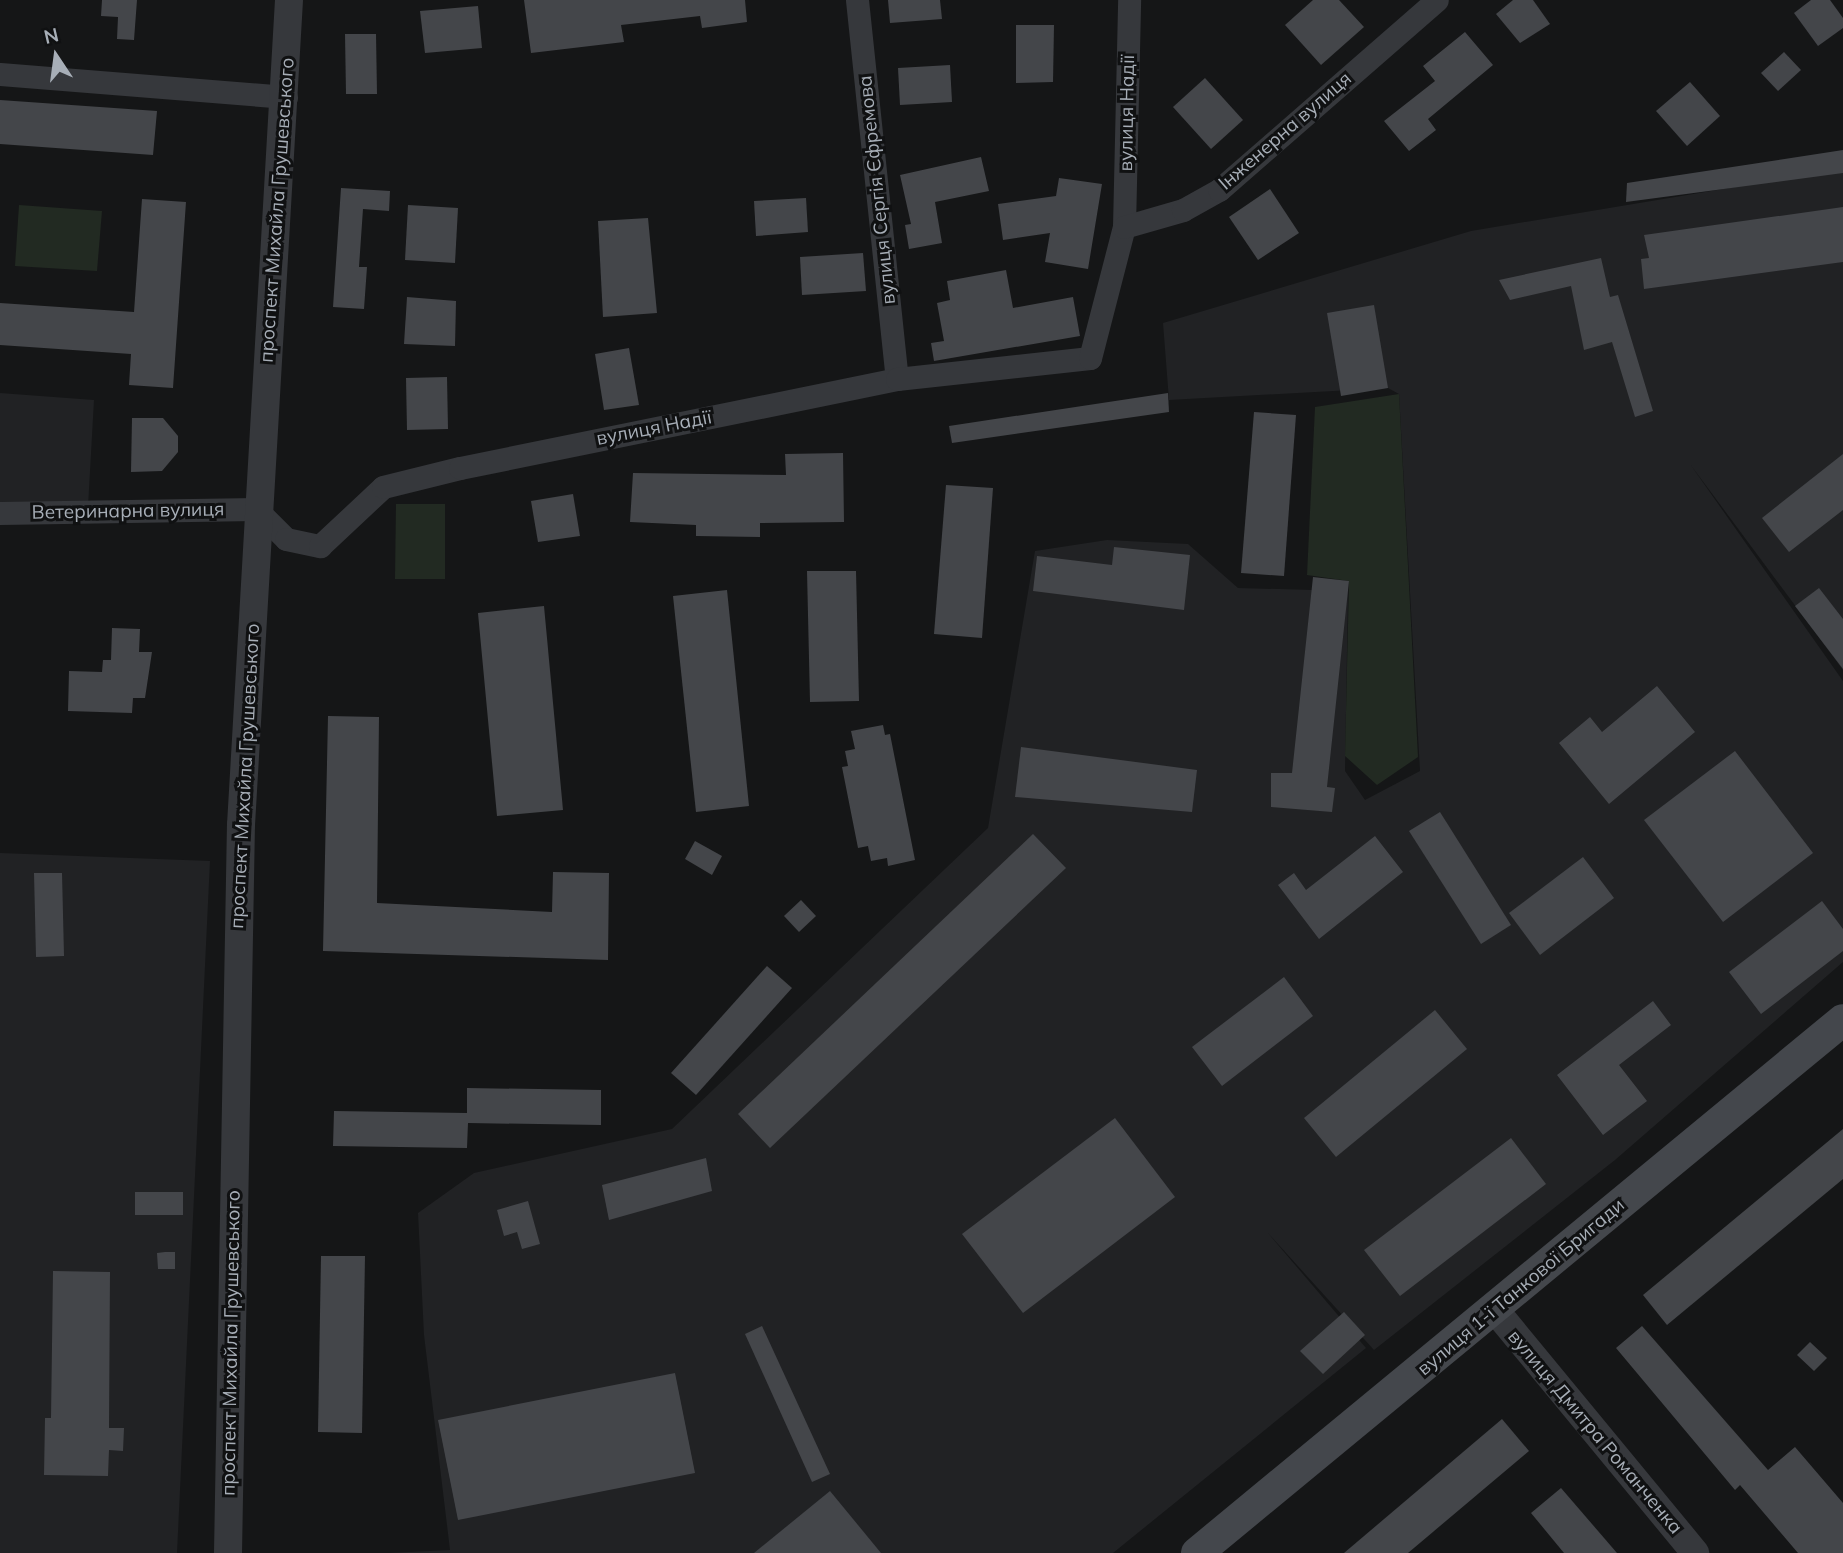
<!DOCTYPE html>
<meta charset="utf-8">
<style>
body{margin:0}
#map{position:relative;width:1843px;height:1553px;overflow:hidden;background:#151617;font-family:Mulish,sans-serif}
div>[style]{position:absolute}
.built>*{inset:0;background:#212224}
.green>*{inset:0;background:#222a22}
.building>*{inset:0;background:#44464a}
.minor>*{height:23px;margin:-11.5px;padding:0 11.5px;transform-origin:11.5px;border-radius:11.5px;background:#36383c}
.tertiary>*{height:28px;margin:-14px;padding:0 14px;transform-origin:14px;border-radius:14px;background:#36383c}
.secondary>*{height:32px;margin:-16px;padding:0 16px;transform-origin:16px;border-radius:16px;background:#44474c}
span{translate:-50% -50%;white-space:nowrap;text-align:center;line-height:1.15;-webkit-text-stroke:6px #101112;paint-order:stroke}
.street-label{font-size:19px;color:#a7aeb7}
.north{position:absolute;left:21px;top:21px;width:70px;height:70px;-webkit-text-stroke:5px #101112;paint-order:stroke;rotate:347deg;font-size:19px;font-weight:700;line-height:28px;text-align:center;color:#a7aeb7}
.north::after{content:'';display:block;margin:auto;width:24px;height:32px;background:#a7aeb7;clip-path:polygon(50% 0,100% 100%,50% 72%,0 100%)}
</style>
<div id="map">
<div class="built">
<div style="clip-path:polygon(1843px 169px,1843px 670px,1690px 464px,1843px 681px,1843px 962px,1615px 1160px,1374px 1350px,1267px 1232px,1366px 1348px,1113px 1553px,388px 1553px,450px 1550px,424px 1335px,418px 1213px,474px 1173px,672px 1129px,988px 828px,1035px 551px,1107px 540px,1188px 544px,1238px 588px,1348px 591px,1345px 771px,1365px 800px,1420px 771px,1399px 394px,1388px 388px,1169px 400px,1163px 323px,1471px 231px)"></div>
<div style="clip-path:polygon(0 393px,94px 400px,88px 507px,0 509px)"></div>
<div style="clip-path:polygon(0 853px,210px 861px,177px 1553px,0 1553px)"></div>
</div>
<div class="green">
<div style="clip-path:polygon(19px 205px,102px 211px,97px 271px,15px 266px)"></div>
<div style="clip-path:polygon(1399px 394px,1418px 757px,1377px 785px,1345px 756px,1349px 581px,1307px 575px,1315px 407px)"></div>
<div style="clip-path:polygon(396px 504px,445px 504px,445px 579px,395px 579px)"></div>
</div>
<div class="building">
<div style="clip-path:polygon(102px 0,137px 0,134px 40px,117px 39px,118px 17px,101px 16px)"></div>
<div style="clip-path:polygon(524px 0,745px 0,747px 22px,702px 28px,700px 16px,621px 25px,624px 42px,531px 53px)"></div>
<div style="clip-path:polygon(888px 0,940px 0,942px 19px,890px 23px)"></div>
<div style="clip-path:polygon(1313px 0,1339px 0,1364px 27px,1321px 65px,1285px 25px)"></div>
<div style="clip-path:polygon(1513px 0,1533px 0,1550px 24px,1520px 43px,1496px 14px)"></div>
<div style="clip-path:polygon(1811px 0,1830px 0,1843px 18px,1843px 28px,1818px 46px,1794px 13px)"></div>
<div style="clip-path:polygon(478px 6px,482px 48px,425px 53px,420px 11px)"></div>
<div style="clip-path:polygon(1016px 25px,1054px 25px,1053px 82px,1016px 83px)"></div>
<div style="clip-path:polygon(1465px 32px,1493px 65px,1428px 119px,1436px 130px,1409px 151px,1384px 121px,1435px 81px,1423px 66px)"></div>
<div style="clip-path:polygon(345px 34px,376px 34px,377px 94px,346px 94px)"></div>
<div style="clip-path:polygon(1784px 52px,1801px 70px,1778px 91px,1761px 73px)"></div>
<div style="clip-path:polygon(950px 65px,952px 102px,900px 105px,898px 68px)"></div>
<div style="clip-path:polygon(1205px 78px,1243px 120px,1211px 149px,1173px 107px)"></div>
<div style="clip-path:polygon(1690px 82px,1720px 116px,1687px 146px,1656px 111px)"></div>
<div style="clip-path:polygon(0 100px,157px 111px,153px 155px,0 144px)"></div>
<div style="clip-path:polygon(1843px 150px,1843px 173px,1626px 202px,1627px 183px)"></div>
<div style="clip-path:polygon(981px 157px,989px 191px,935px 202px,942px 243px,909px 249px,905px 225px,911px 224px,900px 175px)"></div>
<div style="clip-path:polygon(1059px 178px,1102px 184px,1088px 269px,1045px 262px,1050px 233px,1003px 240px,998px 204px,1056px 196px)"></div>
<div style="clip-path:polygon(341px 188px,390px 191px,389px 211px,363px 209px,359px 267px,367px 267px,364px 309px,333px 307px)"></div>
<div style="clip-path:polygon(1270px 189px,1299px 233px,1258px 260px,1229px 217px)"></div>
<div style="clip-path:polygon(806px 198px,808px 232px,756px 236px,754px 201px)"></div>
<div style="clip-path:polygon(142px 199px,186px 202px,173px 388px,129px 385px,131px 354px,0 345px,0 303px,134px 312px)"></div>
<div style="clip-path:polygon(408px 205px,458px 208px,455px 263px,405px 260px)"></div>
<div style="clip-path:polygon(1843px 207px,1843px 262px,1644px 289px,1641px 259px,1649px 258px,1644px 235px)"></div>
<div style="clip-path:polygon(648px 218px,657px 313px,603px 317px,598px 221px)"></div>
<div style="clip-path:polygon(863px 253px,866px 291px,802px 295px,800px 257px)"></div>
<div style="clip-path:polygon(1601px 258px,1610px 297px,1618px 295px,1653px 411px,1635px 417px,1612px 342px,1584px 350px,1571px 286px,1510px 300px,1499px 280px)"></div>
<div style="clip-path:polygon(1006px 270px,1013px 308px,1073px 297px,1080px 336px,934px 361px,931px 343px,944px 341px,937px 303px,950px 300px,947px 281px)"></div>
<div style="clip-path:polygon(407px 297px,456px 301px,455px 346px,404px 344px)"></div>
<div style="clip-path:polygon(1374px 305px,1388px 388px,1341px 396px,1327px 313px)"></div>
<div style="clip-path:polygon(629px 348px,639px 405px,604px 410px,595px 354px)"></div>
<div style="clip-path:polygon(447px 377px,448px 429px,407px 430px,406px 378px)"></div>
<div style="clip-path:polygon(1168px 393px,1169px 412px,952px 443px,949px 426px)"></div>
<div style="clip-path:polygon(1254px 412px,1296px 415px,1284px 576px,1241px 573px)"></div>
<div style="clip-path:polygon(132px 418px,163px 418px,178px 436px,178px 452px,162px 471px,131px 472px)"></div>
<div style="clip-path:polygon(843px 453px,844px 522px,760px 523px,760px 537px,696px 536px,696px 525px,630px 522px,633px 473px,786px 475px,785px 454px)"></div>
<div style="clip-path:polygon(1843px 454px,1843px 510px,1789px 552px,1762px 518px)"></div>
<div style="clip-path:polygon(946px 485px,993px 488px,982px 638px,934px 634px)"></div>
<div style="clip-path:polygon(573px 494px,580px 536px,538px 542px,531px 501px)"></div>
<div style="clip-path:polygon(1114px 547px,1190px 555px,1184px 610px,1033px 591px,1037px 556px,1112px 565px)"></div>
<div style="clip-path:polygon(807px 571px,856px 571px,859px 701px,810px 702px)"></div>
<div style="clip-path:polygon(1313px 577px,1349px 581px,1327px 787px,1335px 788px,1332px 812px,1271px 807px,1271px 773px,1292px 773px)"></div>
<div style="clip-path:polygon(1819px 588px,1843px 619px,1843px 669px,1795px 606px)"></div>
<div style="clip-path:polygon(727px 590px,749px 806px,696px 812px,673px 596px)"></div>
<div style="clip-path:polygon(544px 606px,563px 810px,497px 816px,478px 613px)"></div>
<div style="clip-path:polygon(112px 628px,140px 629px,139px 652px,152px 652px,145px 698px,133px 698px,132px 713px,68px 711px,69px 671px,102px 672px,103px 660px,111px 660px)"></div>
<div style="clip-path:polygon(1657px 686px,1695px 732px,1609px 804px,1559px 743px,1590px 717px,1602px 732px)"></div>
<div style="clip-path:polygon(328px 716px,379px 717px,377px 903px,552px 912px,553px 872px,609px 873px,608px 960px,323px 951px)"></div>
<div style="clip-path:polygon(883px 725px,885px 735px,890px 734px,915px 860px,888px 866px,887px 858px,871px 861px,868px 846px,858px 848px,842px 767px,848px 766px,845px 751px,855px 749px,851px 731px)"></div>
<div style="clip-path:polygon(1021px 747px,1197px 770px,1192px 812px,1015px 797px)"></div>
<div style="clip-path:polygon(1735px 751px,1813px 853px,1723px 922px,1644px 820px)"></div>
<div style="clip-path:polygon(1440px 812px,1511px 925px,1481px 944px,1409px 831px)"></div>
<div style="clip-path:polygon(1033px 834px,1066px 868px,770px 1148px,738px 1114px)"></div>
<div style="clip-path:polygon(1375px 836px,1403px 872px,1319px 939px,1278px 885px,1294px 873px,1306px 890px)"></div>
<div style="clip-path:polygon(695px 841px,722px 856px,712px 875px,685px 859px)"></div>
<div style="clip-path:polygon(1583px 857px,1614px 898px,1540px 955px,1509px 913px)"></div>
<div style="clip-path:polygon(34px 873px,62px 873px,64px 956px,36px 957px)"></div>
<div style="clip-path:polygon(801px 900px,816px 916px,799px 932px,784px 916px)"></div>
<div style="clip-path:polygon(1822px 901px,1843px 929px,1843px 951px,1761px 1014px,1729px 972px)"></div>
<div style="clip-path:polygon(767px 966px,792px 988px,696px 1095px,671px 1073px)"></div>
<div style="clip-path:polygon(1284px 977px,1313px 1016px,1222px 1086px,1192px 1047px)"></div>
<div style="clip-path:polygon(1653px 1001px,1671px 1025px,1619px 1065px,1647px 1101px,1603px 1135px,1557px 1075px)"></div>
<div style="clip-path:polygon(1435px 1010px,1467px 1049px,1336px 1157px,1304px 1118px)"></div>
<div style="clip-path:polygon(467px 1088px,601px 1090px,601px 1125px,468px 1123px,467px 1148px,333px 1146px,334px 1111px,467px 1113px)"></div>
<div style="clip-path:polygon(1115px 1118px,1175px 1197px,1023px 1313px,962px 1234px)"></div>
<div style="clip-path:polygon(1843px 1129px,1843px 1179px,1667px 1325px,1643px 1295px)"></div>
<div style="clip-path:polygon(1511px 1138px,1546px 1184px,1400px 1296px,1364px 1250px)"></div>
<div style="clip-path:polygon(706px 1158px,712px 1191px,609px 1220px,602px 1185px)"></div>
<div style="clip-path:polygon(135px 1192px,183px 1192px,183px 1215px,135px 1215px)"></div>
<div style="clip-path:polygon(528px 1201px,540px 1244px,522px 1249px,517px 1232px,504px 1236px,497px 1210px)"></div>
<div style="clip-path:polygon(165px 1252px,175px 1252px,175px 1269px,158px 1269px,157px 1253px)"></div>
<div style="clip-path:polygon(321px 1256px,365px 1256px,362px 1433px,318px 1432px)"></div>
<div style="clip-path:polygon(53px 1271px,110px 1272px,109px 1428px,124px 1428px,123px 1451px,109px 1450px,108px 1476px,44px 1475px,45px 1418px,51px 1418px)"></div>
<div style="clip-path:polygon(1344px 1312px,1365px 1335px,1323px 1374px,1300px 1351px)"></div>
<div style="clip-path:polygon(762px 1326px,830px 1474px,812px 1482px,745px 1334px)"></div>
<div style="clip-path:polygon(1642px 1326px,1768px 1470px,1795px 1447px,1843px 1503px,1843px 1553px,1798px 1553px,1740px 1485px,1735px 1490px,1616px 1348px)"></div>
<div style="clip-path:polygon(1810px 1342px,1827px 1358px,1814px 1371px,1797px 1355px)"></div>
<div style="clip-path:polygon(675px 1373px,695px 1473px,458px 1520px,438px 1420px)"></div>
<div style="clip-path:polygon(1502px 1419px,1529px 1451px,1408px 1553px,1344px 1553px)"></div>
<div style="clip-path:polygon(1561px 1488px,1617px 1553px,1564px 1553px,1531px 1513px)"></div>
<div style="clip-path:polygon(830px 1491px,881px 1553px,754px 1553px)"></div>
</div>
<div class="minor">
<div style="left:857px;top:0;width:381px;rotate:84deg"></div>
<div style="left:0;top:74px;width:287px;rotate:4.6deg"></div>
<div style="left:1124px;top:227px;width:227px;rotate:-88.7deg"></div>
<div style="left:0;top:513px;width:256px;rotate:-0.9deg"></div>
<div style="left:256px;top:509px;width:42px;rotate:45deg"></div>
<div style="left:286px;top:539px;width:35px;rotate:12deg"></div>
<div style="left:320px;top:546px;width:86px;rotate:-43.1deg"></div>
<div style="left:383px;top:487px;width:79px;rotate:-13.9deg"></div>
<div style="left:460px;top:468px;width:446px;rotate:-11.5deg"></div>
<div style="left:897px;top:379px;width:194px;rotate:-6.2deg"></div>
<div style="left:1090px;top:358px;width:135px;rotate:-75.5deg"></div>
<div style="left:1124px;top:227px;width:61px;rotate:-16.1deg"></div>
<div style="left:1183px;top:210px;width:41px;rotate:-29.1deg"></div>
<div style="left:1219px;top:190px;width:289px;rotate:-41.1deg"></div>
</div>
<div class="tertiary">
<div style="left:1495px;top:1310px;width:315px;rotate:50.5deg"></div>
<div style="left:228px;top:1553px;width:728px;rotate:-88.98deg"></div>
<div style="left:241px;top:825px;width:826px;rotate:-86.67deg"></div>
</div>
<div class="secondary">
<div style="left:1197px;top:1553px;width:837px;rotate:-39.53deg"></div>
</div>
<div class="street-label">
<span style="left:1127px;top:113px;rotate:-89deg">вулиця Надії</span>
<span style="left:1285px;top:131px;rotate:-41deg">Інженерна вулиця</span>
<span style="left:877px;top:190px;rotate:-96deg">вулиця Сергія Єфремова</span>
<span style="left:277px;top:210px;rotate:-86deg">проспект Михайла Грушевського</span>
<span style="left:654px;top:428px;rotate:-11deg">вулиця Надії</span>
<span style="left:128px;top:511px;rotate:-1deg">Ветеринарна вулиця</span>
<span style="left:245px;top:776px;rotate:-87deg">проспект Михайла Грушевського</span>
<span style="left:1521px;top:1287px;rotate:-40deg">вулиця 1-ї Танкової Бригади</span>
<span style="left:231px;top:1343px;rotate:-89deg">проспект Михайла Грушевського</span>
<span style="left:1595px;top:1432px;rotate:50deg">вулиця Дмитра Романченка</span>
</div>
<div class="north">N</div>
</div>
